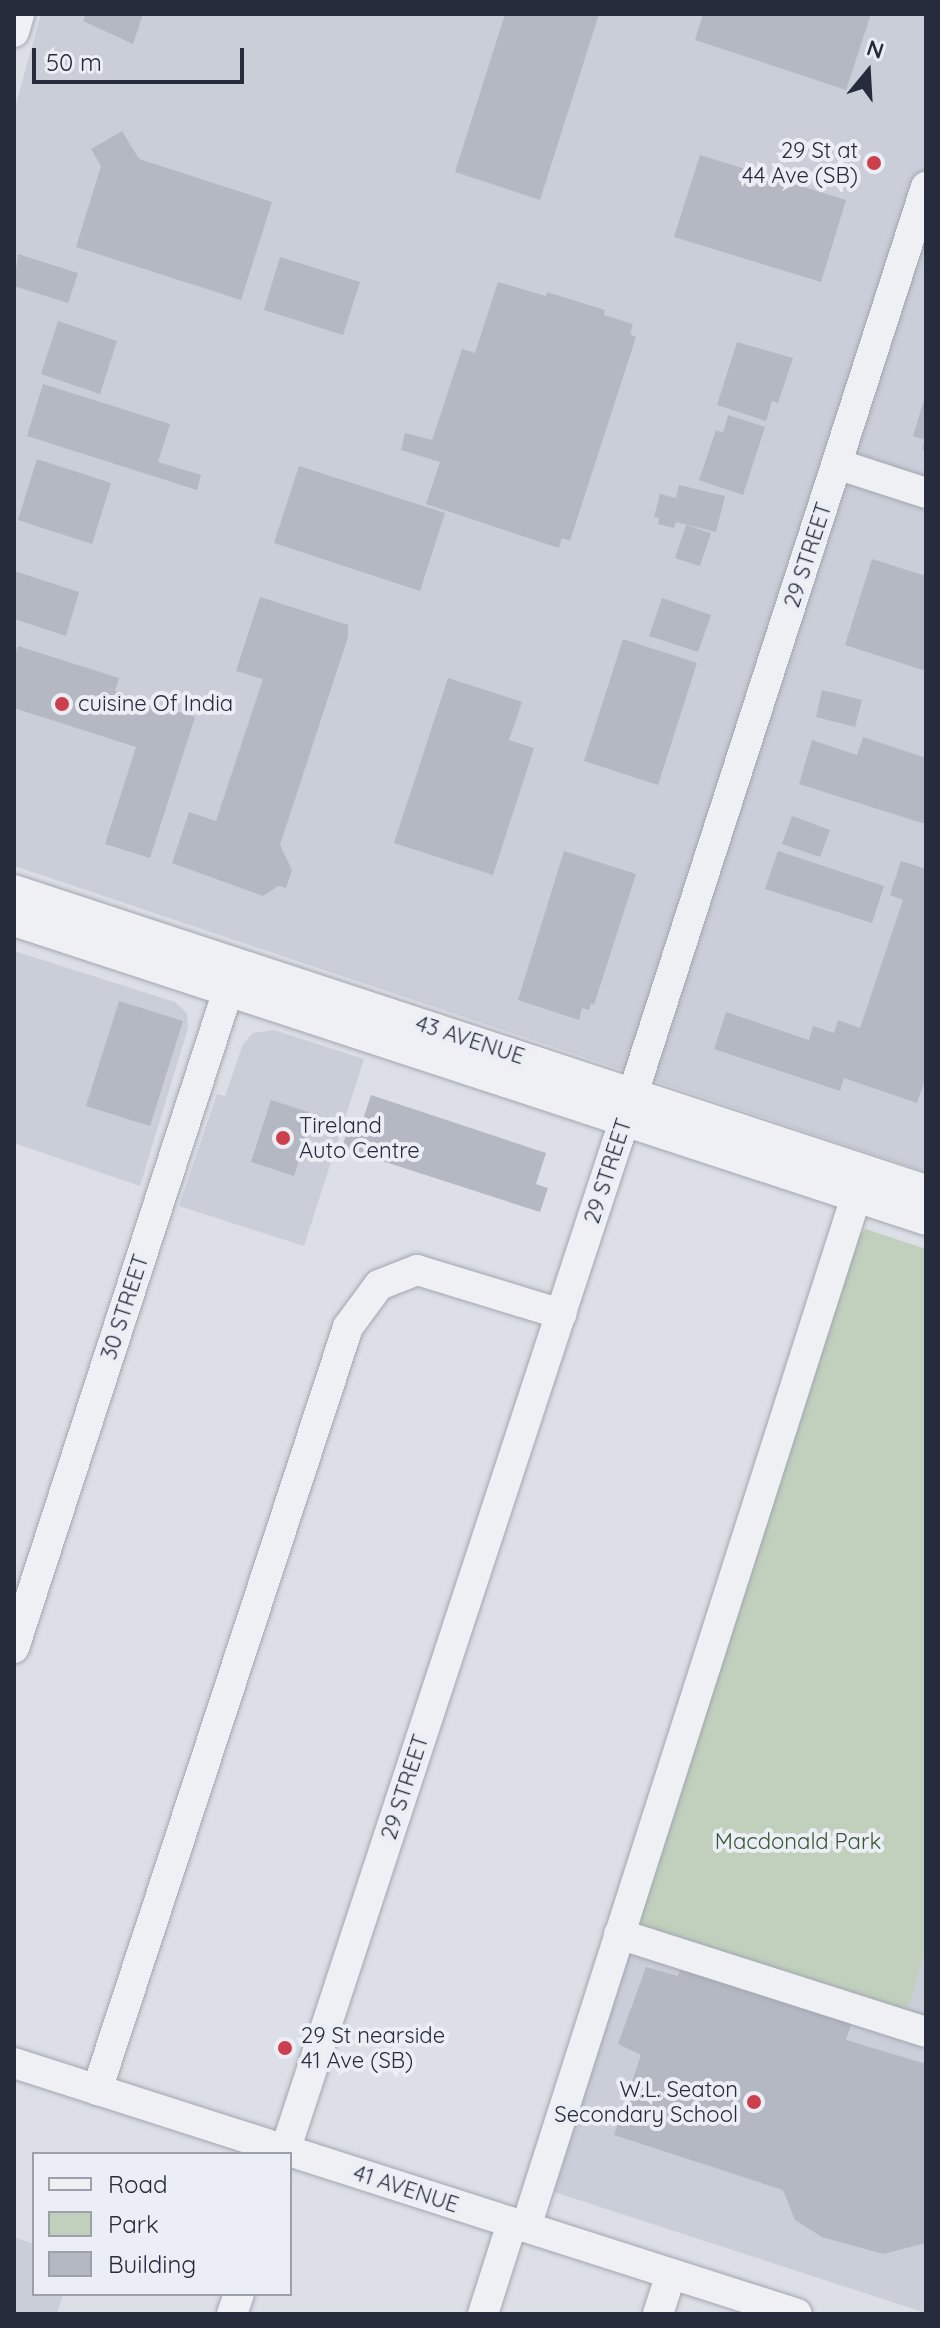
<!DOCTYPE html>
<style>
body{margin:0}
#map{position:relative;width:940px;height:2328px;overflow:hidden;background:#dcdfe6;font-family:Quicksand,sans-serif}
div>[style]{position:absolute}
.built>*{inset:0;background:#caced8}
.green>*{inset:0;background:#c0d0bd}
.building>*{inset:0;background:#b3b8c2}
.roads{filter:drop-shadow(0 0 2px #a2a6b0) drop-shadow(0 0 2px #a2a6b0)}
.minor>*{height:30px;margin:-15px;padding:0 15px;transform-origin:15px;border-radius:15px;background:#eef0f4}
.dots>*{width:22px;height:22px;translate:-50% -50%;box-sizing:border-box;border:4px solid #ebeef4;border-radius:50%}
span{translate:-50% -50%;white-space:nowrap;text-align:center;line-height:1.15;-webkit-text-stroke:8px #ebeef4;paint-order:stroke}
.poi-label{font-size:22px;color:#262c3c}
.right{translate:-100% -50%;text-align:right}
.left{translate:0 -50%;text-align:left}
.street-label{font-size:22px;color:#262c3c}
.park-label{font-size:22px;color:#385733}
.frame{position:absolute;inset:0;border:16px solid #262c3c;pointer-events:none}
.legend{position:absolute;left:32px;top:2152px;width:260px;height:144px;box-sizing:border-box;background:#ebeef4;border:2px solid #9ca0aa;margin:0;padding:10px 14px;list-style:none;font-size:24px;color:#262c3c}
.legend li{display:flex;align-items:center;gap:16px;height:40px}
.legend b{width:40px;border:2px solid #9ca0aa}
.north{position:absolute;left:828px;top:32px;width:80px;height:80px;-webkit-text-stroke:6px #ebeef4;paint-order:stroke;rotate:18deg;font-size:22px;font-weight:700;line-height:32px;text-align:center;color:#262c3c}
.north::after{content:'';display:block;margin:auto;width:28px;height:36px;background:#262c3c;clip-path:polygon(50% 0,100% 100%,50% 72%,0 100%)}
.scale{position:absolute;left:32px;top:48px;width:212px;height:36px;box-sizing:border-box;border:4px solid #262c3c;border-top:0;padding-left:10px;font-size:24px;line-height:28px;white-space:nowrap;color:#262c3c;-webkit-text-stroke:6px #ebeef4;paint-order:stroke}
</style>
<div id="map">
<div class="built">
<div style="clip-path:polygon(41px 14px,926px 14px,926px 1172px,14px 866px,14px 111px)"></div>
<div style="clip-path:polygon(14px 951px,175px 1002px,187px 1013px,188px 1028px,140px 1186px,14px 1143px)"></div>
<div style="clip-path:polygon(274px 1030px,364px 1059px,304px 1246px,179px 1206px,217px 1094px,225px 1096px,243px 1044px,253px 1033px)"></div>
<div style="clip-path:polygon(638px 1925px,907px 2010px,926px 1950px,926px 2313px,554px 2192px)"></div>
<div style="clip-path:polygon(14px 2237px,34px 2244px,34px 2294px,63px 2294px,57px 2314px,14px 2314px)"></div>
</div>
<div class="green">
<div style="clip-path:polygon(866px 1229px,926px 1249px,926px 1950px,907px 2011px,638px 1925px,855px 1240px)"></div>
</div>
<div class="building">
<div style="clip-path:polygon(86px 14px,143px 14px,133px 44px,83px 21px)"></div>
<div style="clip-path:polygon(505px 14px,599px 14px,540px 200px,455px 172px)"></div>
<div style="clip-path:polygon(703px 14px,871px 14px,846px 90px,695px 40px)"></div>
<div style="clip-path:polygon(122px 131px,139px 159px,272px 202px,241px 300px,76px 247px,101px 166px,91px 149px)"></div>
<div style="clip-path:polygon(700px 155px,846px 200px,821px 282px,674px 237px)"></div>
<div style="clip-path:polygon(18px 254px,78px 273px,68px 303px,14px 286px)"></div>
<div style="clip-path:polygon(280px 257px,360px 282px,343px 335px,264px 310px)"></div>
<div style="clip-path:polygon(498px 282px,546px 296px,547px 292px,605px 310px,604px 315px,633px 324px,630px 334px,636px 337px,570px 541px,562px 538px,559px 548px,426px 504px,440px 462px,401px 450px,405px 433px,432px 440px,462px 349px,475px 353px)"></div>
<div style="clip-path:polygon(58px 321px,117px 341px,100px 394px,41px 374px)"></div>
<div style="clip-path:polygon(737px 342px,793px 358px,778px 403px,772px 401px,766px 421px,717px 405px)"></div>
<div style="clip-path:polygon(43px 384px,170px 424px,158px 462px,201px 475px,197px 490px,27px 436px)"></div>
<div style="clip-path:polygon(925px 396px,926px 396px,926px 450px,922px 449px,925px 440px,913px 436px)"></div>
<div style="clip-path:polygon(728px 415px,765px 427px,743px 495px,699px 480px,716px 430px,723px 433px)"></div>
<div style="clip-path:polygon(37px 459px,111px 483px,92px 544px,18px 520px)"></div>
<div style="clip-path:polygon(299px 466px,445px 513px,420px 591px,274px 543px)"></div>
<div style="clip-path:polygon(679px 485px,725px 496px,716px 532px,676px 522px,674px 528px,658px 524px,659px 518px,654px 517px,660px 494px,676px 498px)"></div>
<div style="clip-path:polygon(686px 525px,711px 533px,700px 566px,675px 558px)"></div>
<div style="clip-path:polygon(872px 559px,926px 576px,926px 671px,845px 645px)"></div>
<div style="clip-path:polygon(14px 571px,79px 592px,66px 636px,14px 619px)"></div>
<div style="clip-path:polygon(260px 597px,348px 625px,348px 637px,280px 845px,292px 870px,286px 888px,278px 886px,263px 896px,172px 863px,189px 812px,216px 821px,263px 679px,236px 671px)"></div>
<div style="clip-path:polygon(662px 598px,711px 615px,698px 652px,649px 636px)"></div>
<div style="clip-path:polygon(623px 639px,697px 663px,658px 785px,584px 761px)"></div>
<div style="clip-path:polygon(18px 646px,119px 678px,115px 691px,195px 717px,150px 858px,105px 844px,136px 747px,14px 708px,14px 657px)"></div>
<div style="clip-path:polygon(448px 678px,522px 702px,509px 740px,534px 748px,493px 875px,394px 843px)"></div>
<div style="clip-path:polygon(822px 690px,862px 700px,855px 727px,816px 717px)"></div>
<div style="clip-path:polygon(863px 737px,926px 758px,925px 824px,799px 784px,812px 740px,857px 755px)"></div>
<div style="clip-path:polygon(792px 816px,830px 830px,820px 857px,782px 844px)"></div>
<div style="clip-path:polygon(564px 851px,636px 874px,594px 1005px,591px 1004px,589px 1010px,582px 1008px,579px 1020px,518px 1000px)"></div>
<div style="clip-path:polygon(778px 851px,884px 886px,872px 923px,765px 889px)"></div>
<div style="clip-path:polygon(901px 861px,926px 869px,926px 1077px,917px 1103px,844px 1078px,840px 1091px,714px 1049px,726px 1012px,809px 1040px,813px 1026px,834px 1033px,838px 1020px,860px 1028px,903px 900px,890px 895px)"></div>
<div style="clip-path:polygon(119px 1001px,183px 1021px,150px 1126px,86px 1106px)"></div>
<div style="clip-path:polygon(371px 1095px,546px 1153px,536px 1184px,548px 1188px,540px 1212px,342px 1148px,350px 1121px,361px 1125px)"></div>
<div style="clip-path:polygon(271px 1100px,314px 1114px,294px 1176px,251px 1162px)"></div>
<div style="clip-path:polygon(682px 1963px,854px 2017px,846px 2040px,926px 2064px,926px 2243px,883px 2254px,822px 2237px,795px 2220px,783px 2190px,614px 2135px,641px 2055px,618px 2044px,646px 1967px,678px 1976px)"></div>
</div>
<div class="roads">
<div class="minor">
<div style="left:14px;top:32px;width:19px;rotate:-74deg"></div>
<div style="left:837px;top:464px;width:94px;rotate:18deg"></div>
<div style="left:14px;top:890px;width:960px;rotate:18.21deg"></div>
<div style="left:14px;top:921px;width:960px;rotate:18.15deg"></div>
<div style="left:14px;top:1648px;width:708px;rotate:-71.97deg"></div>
<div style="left:619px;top:1934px;width:322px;rotate:17.7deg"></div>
<div style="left:14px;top:2063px;width:822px;rotate:17.77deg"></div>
<div style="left:97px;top:2090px;width:803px;rotate:-71.79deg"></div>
<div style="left:348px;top:1327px;width:52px;rotate:-53.6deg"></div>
<div style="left:379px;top:1285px;width:41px;rotate:-21.5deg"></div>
<div style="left:417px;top:1270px;width:151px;rotate:17deg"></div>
<div style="left:284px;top:2154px;width:1064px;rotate:-71.77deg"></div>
<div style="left:617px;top:1143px;width:1005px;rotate:-72.09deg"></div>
<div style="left:526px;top:2227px;width:1082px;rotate:-72.24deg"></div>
<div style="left:232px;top:2314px;width:21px;rotate:-71deg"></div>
<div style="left:483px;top:2314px;width:96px;rotate:-72.3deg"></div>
<div style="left:658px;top:2314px;width:42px;rotate:-72deg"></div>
</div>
</div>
<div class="dots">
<div style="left:874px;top:163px;background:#cb404c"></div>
<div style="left:62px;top:704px;background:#cb404c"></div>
<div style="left:283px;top:1138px;background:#cb404c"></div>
<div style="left:285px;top:2048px;background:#cb404c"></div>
<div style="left:754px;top:2102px;background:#cb404c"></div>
</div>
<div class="poi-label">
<span class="right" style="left:858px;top:163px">29 St at<br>44 Ave (SB)</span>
<span class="left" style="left:78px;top:704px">cuisine Of India</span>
<span class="left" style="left:299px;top:1138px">Tireland<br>Auto Centre</span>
<span class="left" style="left:301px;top:2048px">29 St nearside<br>41 Ave (SB)</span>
<span class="right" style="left:738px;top:2102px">W.L. Seaton<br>Secondary School</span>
</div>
<div class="street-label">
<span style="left:808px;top:555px;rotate:-72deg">29 STREET</span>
<span style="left:470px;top:1040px;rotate:18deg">43 AVENUE</span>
<span style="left:608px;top:1171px;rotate:-72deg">29 STREET</span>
<span style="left:125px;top:1307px;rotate:-72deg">30 STREET</span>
<span style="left:405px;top:1787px;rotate:-72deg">29 STREET</span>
<span style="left:406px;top:2189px;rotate:18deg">41 AVENUE</span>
</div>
<div class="park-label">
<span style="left:798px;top:1842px">Macdonald Park</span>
</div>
<div class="frame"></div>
<ul class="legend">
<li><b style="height:10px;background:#eef0f4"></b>Road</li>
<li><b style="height:22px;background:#c0d0bd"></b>Park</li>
<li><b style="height:22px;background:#b3b8c2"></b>Building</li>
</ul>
<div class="north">N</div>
<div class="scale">50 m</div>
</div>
